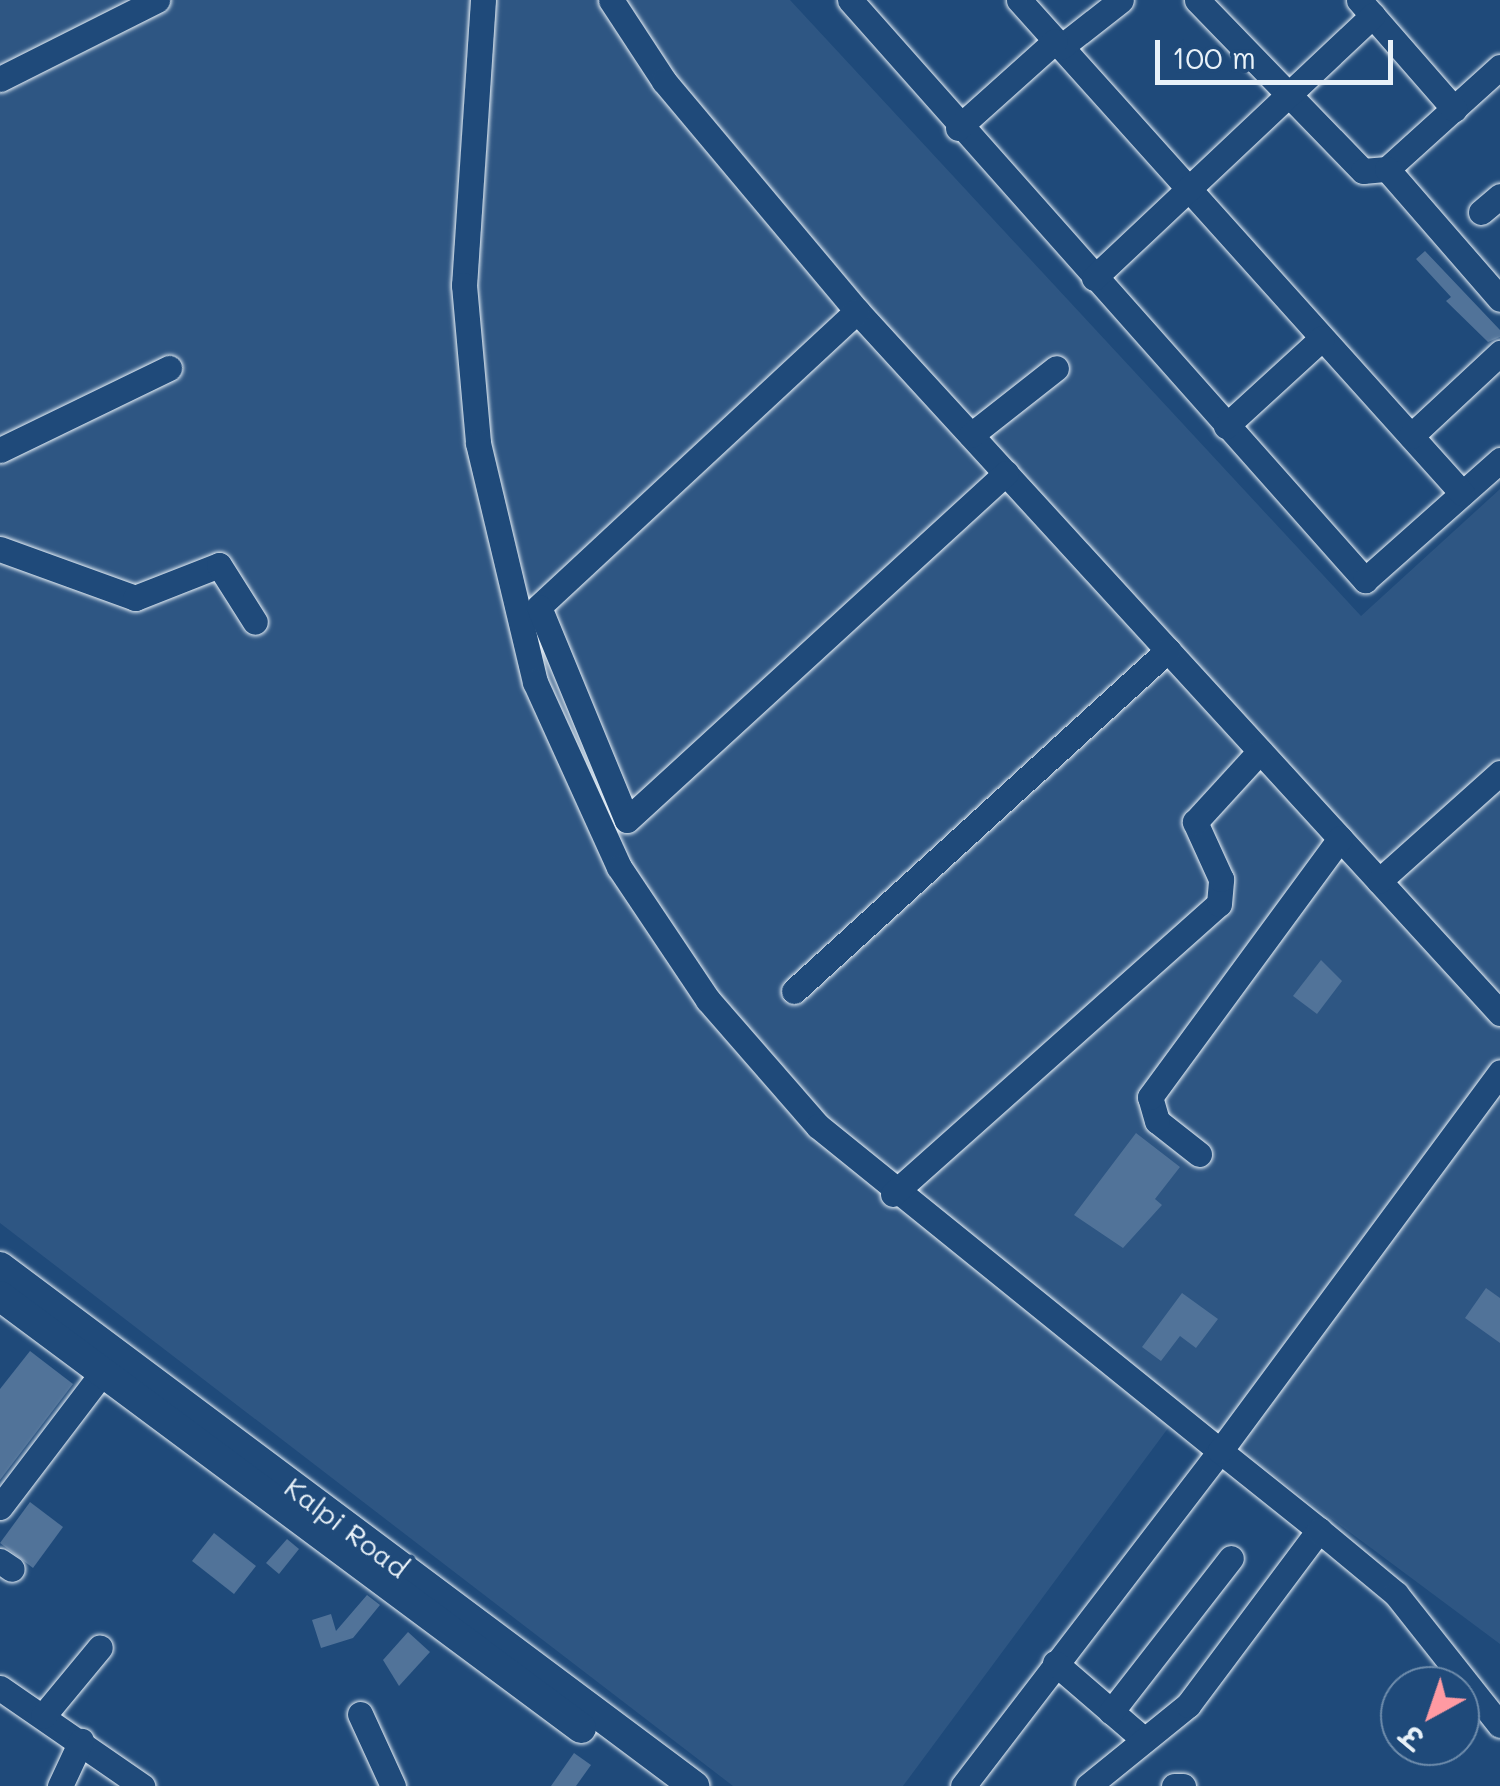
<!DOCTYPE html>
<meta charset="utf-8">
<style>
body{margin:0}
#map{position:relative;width:1500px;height:1786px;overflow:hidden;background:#1f4a7a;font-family:Mali,"Playpen Sans Deva",sans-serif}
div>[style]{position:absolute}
.built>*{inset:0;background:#2e5683}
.building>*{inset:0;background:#517399}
.roads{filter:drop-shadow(0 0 2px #e8f1f8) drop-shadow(0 0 2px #e8f1f8)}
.minor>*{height:25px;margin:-12.5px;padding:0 12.5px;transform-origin:12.5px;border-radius:12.5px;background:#1f4a7a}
.major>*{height:30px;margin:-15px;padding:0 15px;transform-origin:15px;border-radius:15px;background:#1f4a7a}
span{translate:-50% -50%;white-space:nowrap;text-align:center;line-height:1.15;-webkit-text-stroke:8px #1f4a7a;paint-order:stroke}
.street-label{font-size:28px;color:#e8f1f8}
.north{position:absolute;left:1380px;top:1666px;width:100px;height:100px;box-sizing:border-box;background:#1f4a7a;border:2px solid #6f8dac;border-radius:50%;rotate:220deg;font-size:28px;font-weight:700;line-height:40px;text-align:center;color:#e8f1f8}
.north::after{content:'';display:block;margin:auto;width:35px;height:45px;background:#ff9aa2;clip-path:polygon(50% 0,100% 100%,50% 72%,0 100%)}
.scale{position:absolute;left:1155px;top:40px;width:238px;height:45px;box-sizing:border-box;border:5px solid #e8f1f8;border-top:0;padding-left:12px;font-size:30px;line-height:35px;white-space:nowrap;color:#e8f1f8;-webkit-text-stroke:8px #1f4a7a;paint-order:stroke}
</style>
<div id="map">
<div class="built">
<div style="clip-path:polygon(0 0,790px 0,1361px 616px,1500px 489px,1500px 1644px,1183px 1408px,903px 1786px,733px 1786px,0 1223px)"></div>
</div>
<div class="building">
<div style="clip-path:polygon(1425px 251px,1500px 330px,1500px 337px,1488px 342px,1446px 301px,1451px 297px,1416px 259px)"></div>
<div style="clip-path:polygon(1321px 960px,1342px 981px,1317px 1014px,1293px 996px)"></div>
<div style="clip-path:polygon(1136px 1133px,1180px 1167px,1155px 1199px,1162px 1205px,1123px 1248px,1074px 1215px)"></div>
<div style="clip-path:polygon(1486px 1288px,1500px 1298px,1500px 1343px,1465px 1318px)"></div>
<div style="clip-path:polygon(1182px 1293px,1218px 1319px,1196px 1348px,1180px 1336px,1161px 1361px,1142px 1347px)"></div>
<div style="clip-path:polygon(30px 1351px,73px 1384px,0 1480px,0 1389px)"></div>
<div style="clip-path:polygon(30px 1502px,63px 1527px,33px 1568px,0 1543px)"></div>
<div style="clip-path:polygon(214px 1533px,256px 1566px,234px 1594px,192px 1561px)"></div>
<div style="clip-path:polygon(287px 1539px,299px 1549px,279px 1574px,266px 1563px)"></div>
<div style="clip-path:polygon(367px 1595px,380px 1605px,353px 1638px,321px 1648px,312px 1620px,331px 1614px,336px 1631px)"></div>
<div style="clip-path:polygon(408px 1632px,430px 1652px,399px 1686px,383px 1660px)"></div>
<div style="clip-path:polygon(574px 1753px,591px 1765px,576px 1786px,551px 1786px)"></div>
</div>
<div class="roads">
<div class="minor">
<div style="left:483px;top:0;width:286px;rotate:93.8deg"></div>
<div style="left:464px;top:285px;width:159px;rotate:84.9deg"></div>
<div style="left:478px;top:443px;width:246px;rotate:76.6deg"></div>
<div style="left:535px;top:682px;width:203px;rotate:65.6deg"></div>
<div style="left:619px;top:867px;width:160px;rotate:56.2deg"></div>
<div style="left:708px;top:1000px;width:167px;rotate:48.9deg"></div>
<div style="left:818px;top:1126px;width:517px;rotate:38.95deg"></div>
<div style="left:1220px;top:1451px;width:422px;rotate:127.5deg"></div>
<div style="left:611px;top:0;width:97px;rotate:56.8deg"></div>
<div style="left:664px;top:81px;width:300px;rotate:50deg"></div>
<div style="left:857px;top:311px;width:952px;rotate:47.51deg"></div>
<div style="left:850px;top:0;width:776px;rotate:48.4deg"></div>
<div style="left:1365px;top:580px;width:181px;rotate:-41.6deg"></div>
<div style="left:1019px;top:0;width:663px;rotate:48.06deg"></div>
<div style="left:1197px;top:0;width:238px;rotate:45.9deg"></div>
<div style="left:1363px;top:171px;width:24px;rotate:-5deg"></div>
<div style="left:1387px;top:169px;width:152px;rotate:-42.1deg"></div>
<div style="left:1359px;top:0;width:145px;rotate:48.9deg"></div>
<div style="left:1061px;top:47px;width:76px;rotate:-38.1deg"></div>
<div style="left:0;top:79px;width:176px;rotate:-26.7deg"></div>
<div style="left:958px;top:128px;width:130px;rotate:-41.9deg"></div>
<div style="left:1387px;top:169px;width:172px;rotate:49deg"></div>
<div style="left:1481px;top:212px;width:25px;rotate:-40deg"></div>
<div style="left:1094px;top:278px;width:383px;rotate:-43.3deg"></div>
<div style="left:857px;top:311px;width:434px;rotate:137.1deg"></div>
<div style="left:539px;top:607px;width:230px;rotate:67.6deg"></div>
<div style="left:627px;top:820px;width:514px;rotate:-42.48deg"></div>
<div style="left:1226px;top:426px;width:130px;rotate:-42.5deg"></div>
<div style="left:971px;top:435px;width:108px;rotate:-38.2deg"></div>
<div style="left:1411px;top:436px;width:122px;rotate:-43deg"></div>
<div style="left:0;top:450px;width:188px;rotate:-25.9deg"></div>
<div style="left:0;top:549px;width:144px;rotate:19.9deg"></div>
<div style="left:135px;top:598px;width:90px;rotate:-21.4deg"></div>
<div style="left:219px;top:565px;width:67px;rotate:57.7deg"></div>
<div style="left:1379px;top:881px;width:162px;rotate:-41.8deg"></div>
<div style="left:794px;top:991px;width:506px;rotate:-42.36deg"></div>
<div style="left:1199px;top:1154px;width:53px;rotate:-141.8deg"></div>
<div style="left:1157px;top:1121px;width:25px;rotate:-106deg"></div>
<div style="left:1150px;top:1097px;width:321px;rotate:-53.7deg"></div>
<div style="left:893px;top:1194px;width:436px;rotate:-41.7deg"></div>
<div style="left:1219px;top:904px;width:25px;rotate:-85deg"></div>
<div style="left:1221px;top:879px;width:63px;rotate:-114.5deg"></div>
<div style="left:1195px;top:822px;width:96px;rotate:-47.5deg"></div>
<div style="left:0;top:1507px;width:170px;rotate:-52.7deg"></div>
<div style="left:1319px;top:1530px;width:127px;rotate:-141.4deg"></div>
<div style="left:1220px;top:1451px;width:471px;rotate:-53.5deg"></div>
<div style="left:0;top:1561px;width:14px;rotate:34deg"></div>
<div style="left:1055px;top:1663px;width:113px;rotate:40.7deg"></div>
<div style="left:0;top:1688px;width:173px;rotate:34.6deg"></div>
<div style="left:1111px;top:1712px;width:195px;rotate:-52.1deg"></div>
<div style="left:360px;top:1714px;width:79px;rotate:65.4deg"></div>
<div style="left:43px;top:1716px;width:89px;rotate:-50.4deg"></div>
<div style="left:60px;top:1786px;width:50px;rotate:-65deg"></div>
<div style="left:1088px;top:1786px;width:129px;rotate:-39deg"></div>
<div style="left:1188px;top:1705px;width:219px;rotate:-53.2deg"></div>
<div style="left:1319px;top:1530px;width:100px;rotate:39.7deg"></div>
<div style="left:1396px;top:1594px;width:167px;rotate:51.6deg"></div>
<div style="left:1174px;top:1786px;width:9px"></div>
</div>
<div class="major">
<div style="left:0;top:1267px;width:867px;rotate:36.79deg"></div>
<div style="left:0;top:1296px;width:724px;rotate:36.63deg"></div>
</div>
</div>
<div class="street-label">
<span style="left:347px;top:1527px;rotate:37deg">Kalpi Road</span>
</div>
<div class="north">उ</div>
<div class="scale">100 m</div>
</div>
